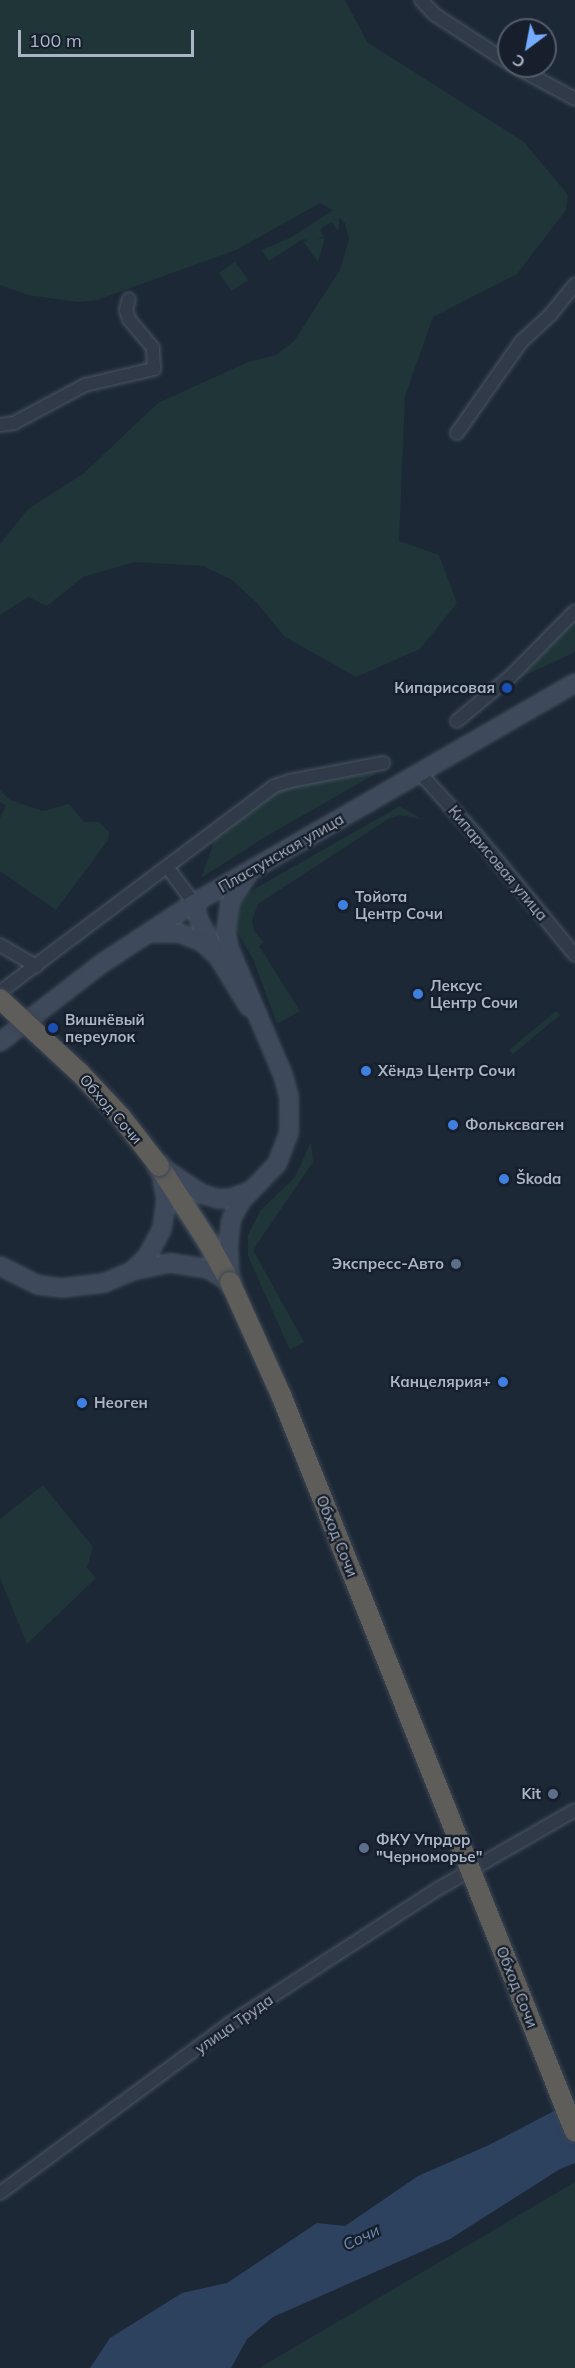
<!DOCTYPE html>
<meta charset="utf-8">
<style>
body{margin:0}
#map{position:relative;width:575px;height:2368px;overflow:hidden;background:#1d2837;font-family:Mulish,sans-serif}
div>[style]{position:absolute}
.green>*{inset:0;background:#1f3538}
.water>*{inset:0;background:#2d425e}
.roads{filter:drop-shadow(0 0 2px #4b5563) drop-shadow(0 0 2px #4b5563)}
.minor>*{height:12px;margin:-6px;padding:0 6px;transform-origin:6px;border-radius:6px;background:#313a48}
.secondary>*{height:16px;margin:-8px;padding:0 8px;transform-origin:8px;border-radius:8px;background:#3e495b}
.trunk>*{height:20px;margin:-10px;padding:0 10px;transform-origin:10px;border-radius:10px;background:#5e5d5a}
.bridges{filter:drop-shadow(0 0 2px #3b4552) drop-shadow(0 0 2px #3b4552)}
.trunk-bridge>*{height:20px;margin:-10px;padding:0 10px;transform-origin:10px;border-radius:10px;background:#5e5d5a}
.dots>*{width:16px;height:16px;translate:-50% -50%;box-sizing:border-box;border:3px solid #171f2c;border-radius:50%}
span{translate:-50% -50%;white-space:nowrap;text-align:center;line-height:1.15;-webkit-text-stroke:4.5px #171f2c;paint-order:stroke}
.poi-label{font-size:15px;color:#aab5c5;font-weight:700}
.right{translate:-100% -50%;text-align:right}
.left{translate:0 -50%;text-align:left}
.street-label{font-size:15px;color:#aab5c5}
.water-label{font-size:16px;color:#6f8cb1;font-style:italic}
.north{position:absolute;left:497px;top:18px;width:60px;height:60px;box-sizing:border-box;background:#171f2c;border:2px solid #525b69;border-radius:50%;rotate:212deg;font-size:16px;font-weight:700;line-height:24px;text-align:center;color:#aab5c5}
.north::after{content:'';display:block;margin:auto;width:21px;height:27px;background:#75abff;clip-path:polygon(50% 0,100% 100%,50% 72%,0 100%)}
.scale{position:absolute;left:18px;top:30px;width:176px;height:27px;box-sizing:border-box;border:3px solid #aab5c5;border-top:0;padding-left:8px;font-size:18px;line-height:21px;white-space:nowrap;color:#aab5c5;-webkit-text-stroke:4px #171f2c;paint-order:stroke}
</style>
<div id="map">
<div class="green">
<div style="clip-path:polygon(0 0,345px 0,367px 42px,524px 142px,568px 195px,566px 210px,517px 274px,433px 317px,405px 396px,399px 541px,439px 555px,457px 603px,420px 649px,356px 677px,285px 637px,257px 603px,232px 580px,203px 566px,134px 562px,83px 577px,47px 606px,28px 597px,0 615px,0 544px,28px 509px,83px 474px,158px 403px,248px 362px,276px 355px,294px 341px,340px 270px,349px 239px,345px 223px,339px 217px,339px 228px,337px 230px,332px 222px,320px 229px,324px 237px,315px 239px,325px 238px,318px 262px,303px 241px,307px 240px,303px 239px,269px 261px,261px 250px,290px 238px,333px 210px,320px 203px,236px 250px,97px 300px,78px 302px,28px 295px,0 285px)"></div>
<div style="clip-path:polygon(235px 262px,248px 280px,232px 291px,219px 273px)"></div>
<div style="clip-path:polygon(575px 617px,575px 652px,513px 681px)"></div>
<div style="clip-path:polygon(377px 773px,265px 837px,201px 878px,217px 834px,267px 795px,296px 783px)"></div>
<div style="clip-path:polygon(0 790px,10px 800px,43px 811px,69px 804px,84px 822px,99px 822px,109px 832px,108px 840px,56px 910px,0 871px,0 818px,6px 806px,0 802px)"></div>
<div style="clip-path:polygon(400px 806px,421px 819px,399px 815px,388px 819px,258px 904px,252px 921px,254px 930px,263px 942px,259px 946px,300px 1011px,277px 1024px,253px 959px,235px 928px,238px 907px,251px 891px)"></div>
<div style="clip-path:polygon(556px 1011px,560px 1015px,513px 1054px,509px 1050px)"></div>
<div style="clip-path:polygon(311px 1142px,313px 1162px,253px 1250px,304px 1342px,290px 1350px,248px 1256px,248px 1235px,260px 1211px,295px 1177px)"></div>
<div style="clip-path:polygon(43px 1485px,93px 1547px,87px 1568px,96px 1578px,27px 1644px,0 1578px,0 1519px)"></div>
<div style="clip-path:polygon(575px 2182px,575px 2368px,259px 2368px,460px 2250px)"></div>
</div>
<div class="water">
<div style="clip-path:polygon(575px 2100px,575px 2163px,560px 2169px,450px 2239px,273px 2317px,247px 2339px,231px 2368px,90px 2368px,110px 2338px,182px 2293px,227px 2283px,317px 2223px,345px 2226px,418px 2176px,489px 2145px)"></div>
</div>
<div class="roads">
<div class="minor">
<div style="left:421px;top:0;width:19px;rotate:47deg"></div>
<div style="left:434px;top:14px;width:90px;rotate:33.2deg"></div>
<div style="left:514px;top:66px;width:69px;rotate:28.4deg"></div>
<div style="left:0;top:425px;width:14px;rotate:-8deg"></div>
<div style="left:14px;top:423px;width:81px;rotate:-28.2deg"></div>
<div style="left:85px;top:385px;width:71px;rotate:-13.1deg"></div>
<div style="left:154px;top:369px;width:21px;rotate:-93deg"></div>
<div style="left:153px;top:348px;width:38px;rotate:-130deg"></div>
<div style="left:129px;top:319px;width:9px;rotate:-108deg"></div>
<div style="left:126px;top:310px;width:11px;rotate:-75deg"></div>
<div style="left:457px;top:433px;width:111px;rotate:-54.9deg"></div>
<div style="left:521px;top:342px;width:41px;rotate:-43deg"></div>
<div style="left:551px;top:314px;width:38px;rotate:-51deg"></div>
<div style="left:457px;top:721px;width:70px;rotate:-39.8deg"></div>
<div style="left:511px;top:676px;width:91px;rotate:-45.4deg"></div>
<div style="left:419px;top:772px;width:86px;rotate:47.8deg"></div>
<div style="left:477px;top:836px;width:154px;rotate:50.5deg"></div>
<div style="left:167px;top:867px;width:45px;rotate:53.1deg"></div>
<div style="left:0;top:945px;width:42px;rotate:30.3deg"></div>
<div style="left:0;top:992px;width:343px;rotate:-36.9deg"></div>
<div style="left:274px;top:786px;width:17px;rotate:-17deg"></div>
<div style="left:290px;top:781px;width:95px;rotate:-11deg"></div>
<div style="left:0;top:2193px;width:285px;rotate:-36.4deg"></div>
<div style="left:229px;top:2024px;width:247px;rotate:-32.9deg"></div>
<div style="left:436px;top:1890px;width:160px;rotate:-29.9deg"></div>
</div>
<div class="secondary">
<div style="left:194px;top:903px;width:18px;rotate:74deg"></div>
<div style="left:199px;top:920px;width:39px;rotate:63deg"></div>
<div style="left:217px;top:955px;width:61px;rotate:58.4deg"></div>
<div style="left:150px;top:933px;width:29px"></div>
<div style="left:179px;top:933px;width:25px;rotate:21deg"></div>
<div style="left:202px;top:942px;width:16px;rotate:43deg"></div>
<div style="left:0;top:1042px;width:128px;rotate:-37.7deg"></div>
<div style="left:101px;top:964px;width:111px;rotate:-33.3deg"></div>
<div style="left:194px;top:903px;width:440px;rotate:-30deg"></div>
<div style="left:163px;top:1168px;width:47px;rotate:33.7deg"></div>
<div style="left:202px;top:1194px;width:17px;rotate:17deg"></div>
<div style="left:218px;top:1199px;width:13px;rotate:-4deg"></div>
<div style="left:231px;top:1198px;width:20px;rotate:-20deg"></div>
<div style="left:0;top:1266px;width:42px;rotate:26.6deg"></div>
<div style="left:38px;top:1285px;width:24px;rotate:7deg"></div>
<div style="left:62px;top:1288px;width:42px;rotate:-6.8deg"></div>
<div style="left:104px;top:1283px;width:30px;rotate:-23deg"></div>
<div style="left:132px;top:1271px;width:40px;rotate:-12deg"></div>
<div style="left:171px;top:1263px;width:37px;rotate:9deg"></div>
<div style="left:208px;top:1269px;width:26px;rotate:31deg"></div>
<div style="left:132px;top:1271px;width:21px;rotate:-43deg"></div>
<div style="left:147px;top:1257px;width:32px;rotate:-62deg"></div>
<div style="left:162px;top:1229px;width:30px;rotate:-82deg"></div>
<div style="left:166px;top:1199px;width:26px;rotate:-101deg"></div>
<div style="left:230px;top:1281px;width:33px;rotate:-93deg"></div>
<div style="left:228px;top:1248px;width:28px;rotate:-84deg"></div>
<div style="left:231px;top:1220px;width:21px;rotate:-62deg"></div>
<div style="left:241px;top:1201px;width:52px;rotate:-45.8deg"></div>
<div style="left:277px;top:1164px;width:34px;rotate:-69deg"></div>
<div style="left:289px;top:1132px;width:35px;rotate:-90deg"></div>
<div style="left:289px;top:1097px;width:23px;rotate:-105deg"></div>
<div style="left:283px;top:1075px;width:138px;rotate:-113deg"></div>
<div style="left:229px;top:948px;width:17px;rotate:-100deg"></div>
<div style="left:226px;top:931px;width:29px;rotate:-82deg"></div>
<div style="left:230px;top:902px;width:33px;rotate:-57deg"></div>
</div>
<div class="trunk">
<div style="left:159px;top:1166px;width:90px;rotate:57.2deg"></div>
<div style="left:208px;top:1242px;width:46px;rotate:61.2deg"></div>
</div>
</div>
<div class="bridges">
<div class="trunk-bridge">
<div style="left:0;top:999px;width:109px;rotate:42.8deg"></div>
<div style="left:80px;top:1073px;width:60px;rotate:47deg"></div>
<div style="left:121px;top:1117px;width:62px;rotate:52.2deg"></div>
<div style="left:230px;top:1282px;width:124px;rotate:65.7deg"></div>
<div style="left:281px;top:1395px;width:793px;rotate:68.25deg"></div>
</div>
</div>
<div class="dots">
<div style="left:507px;top:688px;background:#1a4fb4"></div>
<div style="left:343px;top:905px;background:#3f7fe0"></div>
<div style="left:418px;top:994px;background:#3f7fe0"></div>
<div style="left:53px;top:1028px;background:#1a4fb4"></div>
<div style="left:366px;top:1071px;background:#3f7fe0"></div>
<div style="left:453px;top:1125px;background:#3f7fe0"></div>
<div style="left:504px;top:1179px;background:#3f7fe0"></div>
<div style="left:456px;top:1264px;background:#5c6f8a"></div>
<div style="left:503px;top:1382px;background:#3f7fe0"></div>
<div style="left:82px;top:1403px;background:#3f7fe0"></div>
<div style="left:553px;top:1794px;background:#5c6f8a"></div>
<div style="left:364px;top:1848px;background:#5c6f8a"></div>
</div>
<div class="poi-label">
<span class="right" style="left:495px;top:688px">Кипарисовая</span>
<span class="left" style="left:355px;top:905px">Тойота<br>Центр Сочи</span>
<span class="left" style="left:430px;top:994px">Лексус<br>Центр Сочи</span>
<span class="left" style="left:65px;top:1028px">Вишнёвый<br>переулок</span>
<span class="left" style="left:378px;top:1071px">Хёндэ Центр Сочи</span>
<span class="left" style="left:465px;top:1125px">Фольксваген</span>
<span class="left" style="left:516px;top:1179px">Škoda</span>
<span class="right" style="left:444px;top:1264px">Экспресс-Авто</span>
<span class="right" style="left:491px;top:1382px">Канцелярия+</span>
<span class="left" style="left:94px;top:1403px">Неоген</span>
<span class="right" style="left:541px;top:1794px">Kit</span>
<span class="left" style="left:376px;top:1848px">ФКУ Упрдор<br>"Черноморье"</span>
</div>
<div class="street-label">
<span style="left:281px;top:853px;rotate:-30deg">Пластунская улица</span>
<span style="left:498px;top:863px;rotate:50deg">Кипарисовая улица</span>
<span style="left:111px;top:1109px;rotate:49deg">Обход Сочи</span>
<span style="left:337px;top:1536px;rotate:68deg">Обход Сочи</span>
<span style="left:517px;top:1987px;rotate:68deg">Обход Сочи</span>
<span style="left:234px;top:2024px;rotate:-35deg">улица Труда</span>
</div>
<div class="water-label">
<span style="left:361px;top:2237px;rotate:-26deg">Сочи</span>
</div>
<div class="north">С</div>
<div class="scale">100 m</div>
</div>
